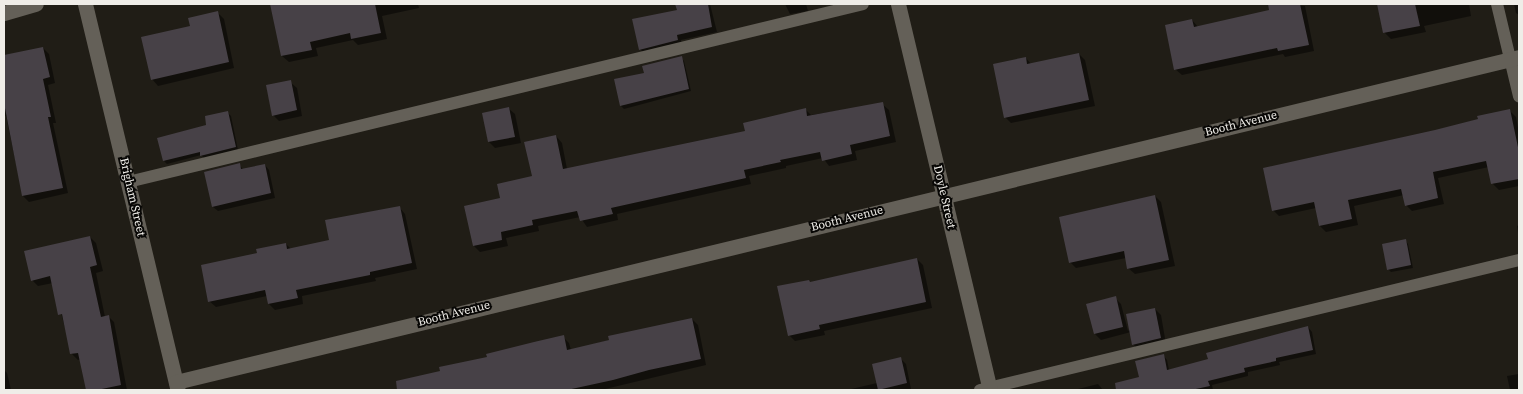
<!DOCTYPE html>
<style>
body{margin:0}
#map{position:relative;width:1523px;height:394px;overflow:hidden;background:#201d16;font-family:"Source Serif 4",serif}
div>[style]{position:absolute}
.shadow>*{inset:0;background:#0007}
.building>*{inset:0;background:#474147}
.service>*{height:12px;margin:-6px;padding:0 6px;transform-origin:6px;border-radius:6px;background:#646058}
.minor>*{height:15px;margin:-7.5px;padding:0 7.5px;transform-origin:7.5px;border-radius:7.5px;background:#646058}
span{translate:-50% -50%;white-space:nowrap;text-align:center;line-height:1.15;-webkit-text-stroke:4px #080705;paint-order:stroke}
.street-label{font-size:12px;color:#efede8}
.frame{position:absolute;inset:0;border:5px solid #efede8;pointer-events:none}
</style>
<div id="map">
<div class="shadow">
<div style="clip-path:polygon(271px 4px,418px 4px,419px 8px,382px 16px,387px 39px,358px 45px,353px 40px,316px 48px,318px 56px,289px 62px,282px 56px)"></div>
<div style="clip-path:polygon(687px 4px,710px 4px,717px 32px,681px 40px,682px 45px,645px 54px,640px 49px,678px 11px,677px 6px)"></div>
<div style="clip-path:polygon(785px 4px,806px 4px,808px 11px,790px 14px)"></div>
<div style="clip-path:polygon(1278px 4px,1305px 6px,1314px 51px,1285px 57px,1283px 54px,1182px 75px,1175px 69px,1192px 20px,1198px 27px,1271px 11px,1270px 6px)"></div>
<div style="clip-path:polygon(1378px 4px,1469px 4px,1471px 16px,1424px 26px,1426px 32px,1391px 39px,1385px 33px)"></div>
<div style="clip-path:polygon(1514px 4px,1519px 4px,1519px 15px,1516px 13px)"></div>
<div style="clip-path:polygon(218px 13px,224px 19px,234px 68px,158px 86px,152px 79px,192px 27px)"></div>
<div style="clip-path:polygon(43px 48px,49px 54px,55px 83px,48px 85px,56px 123px,53px 123px,68px 193px,29px 202px,23px 196px,6px 116px,4px 117px,4px 58px)"></div>
<div style="clip-path:polygon(1079px 54px,1085px 60px,1095px 106px,1011px 123px,1005px 117px,1026px 58px,1031px 64px)"></div>
<div style="clip-path:polygon(681px 58px,684px 61px,691px 91px,624px 109px,621px 106px,645px 74px)"></div>
<div style="clip-path:polygon(290px 82px,297px 88px,302px 116px,279px 121px,273px 115px)"></div>
<div style="clip-path:polygon(882px 104px,889px 110px,896px 142px,855px 151px,857px 160px,829px 166px,823px 158px,786px 166px,786px 168px,749px 176px,751px 184px,617px 214px,618px 220px,587px 227px,580px 217px,538px 226px,539px 231px,506px 238px,508px 246px,480px 252px,474px 246px,501px 199px,533px 177px,556px 136px,562px 143px,567px 169px,746px 132px,805px 109px,811px 115px)"></div>
<div style="clip-path:polygon(508px 108px,515px 114px,521px 143px,495px 148px,489px 142px)"></div>
<div style="clip-path:polygon(1510px 111px,1516px 117px,1519px 133px,1519px 186px,1499px 190px,1493px 184px,1489px 167px,1438px 178px,1444px 204px,1412px 211px,1406px 205px,1404px 195px,1354px 206px,1358px 225px,1326px 232px,1320px 226px,1316px 208px,1279px 216px,1273px 210px,1435px 131px)"></div>
<div style="clip-path:polygon(228px 113px,231px 116px,238px 150px,205px 159px,201px 155px,167px 164px,164px 161px)"></div>
<div style="clip-path:polygon(239px 165px,244px 170px,265px 165px,269px 170px,275px 198px,218px 211px,213px 207px)"></div>
<div style="clip-path:polygon(1155px 196px,1161px 202px,1175px 266px,1135px 274px,1128px 268px,1126px 258px,1076px 268px,1070px 262px)"></div>
<div style="clip-path:polygon(399px 207px,405px 214px,417px 269px,375px 278px,376px 281px,302px 296px,303px 304px,275px 310px,269px 304px,267px 296px,216px 307px,209px 301px,258px 254px,286px 244px,291px 249px,330px 241px)"></div>
<div style="clip-path:polygon(1519px 225px,1519px 239px,1517px 226px)"></div>
<div style="clip-path:polygon(90px 237px,96px 243px,103px 271px,96px 273px,105px 317px,108px 316px,114px 322px,127px 390px,87px 390px,81px 359px,78px 360px,72px 354px,53px 283px,38px 286px,32px 280px)"></div>
<div style="clip-path:polygon(1405px 240px,1408px 244px,1413px 268px,1391px 272px,1388px 269px)"></div>
<div style="clip-path:polygon(917px 259px,923px 265px,932px 308px,824px 331px,825px 335px,795px 341px,789px 335px,811px 283px)"></div>
<div style="clip-path:polygon(1115px 298px,1121px 304px,1128px 331px,1155px 309px,1161px 315px,1166px 344px,1139px 351px,1133px 344px,1131px 332px,1101px 340px,1095px 334px)"></div>
<div style="clip-path:polygon(692px 319px,698px 325px,706px 365px,601px 390px,406px 390px,404px 380px,442px 372px,563px 337px,569px 343px,571px 350px)"></div>
<div style="clip-path:polygon(1308px 327px,1312px 332px,1316px 354px,1279px 362px,1280px 365px,1248px 372px,1248px 376px,1212px 385px,1213px 390px,1112px 390px,1142px 384px,1163px 355px,1167px 360px,1169px 370px,1209px 360px)"></div>
<div style="clip-path:polygon(900px 358px,906px 364px,911px 389px,847px 390px,877px 383px)"></div>
<div style="clip-path:polygon(4px 370px,7px 373px,11px 390px,4px 390px)"></div>
<div style="clip-path:polygon(1519px 374px,1519px 390px,1510px 390px,1507px 376px)"></div>
<div style="clip-path:polygon(1098px 384px,1103px 390px,1074px 390px)"></div>
</div>
<div class="building">
<div style="clip-path:polygon(270px 4px,375px 4px,381px 33px,351px 39px,350px 33px,310px 42px,312px 50px,281px 56px)"></div>
<div style="clip-path:polygon(675px 4px,708px 4px,712px 27px,677px 35px,678px 40px,639px 50px,632px 19px,677px 10px)"></div>
<div style="clip-path:polygon(1268px 4px,1300px 4px,1309px 45px,1278px 51px,1277px 48px,1174px 70px,1165px 25px,1192px 19px,1194px 27px,1269px 10px)"></div>
<div style="clip-path:polygon(1377px 4px,1415px 4px,1420px 26px,1383px 33px)"></div>
<div style="clip-path:polygon(218px 11px,229px 62px,151px 80px,141px 37px,190px 26px,188px 18px)"></div>
<div style="clip-path:polygon(43px 47px,50px 77px,43px 79px,51px 117px,48px 117px,63px 188px,22px 196px,4px 103px,4px 55px)"></div>
<div style="clip-path:polygon(1079px 53px,1089px 100px,1004px 118px,993px 64px,1026px 57px,1027px 64px)"></div>
<div style="clip-path:polygon(682px 56px,689px 89px,620px 106px,614px 79px,644px 73px,642px 66px)"></div>
<div style="clip-path:polygon(291px 80px,297px 110px,272px 116px,266px 85px)"></div>
<div style="clip-path:polygon(883px 102px,890px 136px,850px 145px,852px 154px,822px 161px,820px 152px,780px 160px,781px 162px,744px 170px,746px 178px,611px 208px,613px 214px,580px 221px,577px 211px,532px 220px,533px 225px,501px 232px,502px 240px,473px 246px,464px 206px,500px 198px,497px 184px,532px 176px,524px 142px,556px 135px,563px 169px,745px 131px,743px 123px,806px 108px,807px 116px)"></div>
<div style="clip-path:polygon(509px 107px,515px 137px,488px 142px,482px 113px)"></div>
<div style="clip-path:polygon(1510px 109px,1519px 152px,1519px 179px,1491px 184px,1486px 161px,1433px 172px,1438px 198px,1405px 206px,1401px 189px,1348px 200px,1352px 219px,1319px 226px,1314px 202px,1272px 211px,1263px 168px,1435px 130px,1478px 119px,1477px 116px)"></div>
<div style="clip-path:polygon(228px 111px,236px 147px,200px 156px,200px 152px,163px 161px,157px 138px,206px 125px,205px 116px)"></div>
<div style="clip-path:polygon(240px 163px,241px 169px,265px 164px,271px 193px,212px 207px,204px 172px)"></div>
<div style="clip-path:polygon(1155px 195px,1169px 260px,1127px 269px,1124px 251px,1069px 263px,1059px 217px)"></div>
<div style="clip-path:polygon(400px 206px,412px 263px,370px 272px,370px 275px,296px 290px,298px 298px,268px 304px,265px 290px,208px 302px,201px 265px,257px 253px,256px 249px,286px 243px,287px 249px,329px 240px,325px 220px)"></div>
<div style="clip-path:polygon(90px 236px,97px 265px,90px 267px,101px 317px,109px 315px,121px 385px,97px 390px,86px 390px,78px 353px,70px 354px,62px 314px,58px 315px,50px 276px,31px 281px,24px 251px)"></div>
<div style="clip-path:polygon(1406px 239px,1411px 265px,1387px 270px,1382px 244px)"></div>
<div style="clip-path:polygon(917px 258px,926px 302px,819px 325px,820px 329px,788px 336px,777px 286px,809px 280px,810px 282px)"></div>
<div style="clip-path:polygon(1116px 296px,1123px 327px,1094px 334px,1086px 304px)"></div>
<div style="clip-path:polygon(1155px 308px,1161px 338px,1132px 345px,1126px 314px)"></div>
<div style="clip-path:polygon(692px 318px,701px 359px,649px 370px,613px 380px,567px 390px,397px 390px,396px 381px,440px 371px,439px 367px,487px 357px,486px 354px,534px 342px,564px 335px,567px 350px,609px 340px,608px 336px)"></div>
<div style="clip-path:polygon(1308px 326px,1313px 350px,1276px 358px,1276px 361px,1244px 368px,1245px 372px,1208px 381px,1210px 386px,1191px 390px,1116px 390px,1115px 383px,1139px 377px,1135px 361px,1164px 354px,1167px 370px,1208px 359px,1206px 353px)"></div>
<div style="clip-path:polygon(901px 357px,907px 383px,878px 390px,872px 364px)"></div>
</div>
<div class="service">
<div style="left:1497px;top:4px;width:95px;rotate:76.6deg"></div>
<div style="left:128px;top:182px;width:756px;rotate:-13.61deg"></div>
<div style="left:980px;top:390px;width:554px;rotate:-13.56deg"></div>
</div>
<div class="minor">
<div style="left:85px;top:4px;width:397px;rotate:76.5deg"></div>
<div style="left:898px;top:4px;width:397px;rotate:76.6deg"></div>
<div style="left:4px;top:13px;width:33px;rotate:-16deg"></div>
<div style="left:176px;top:382px;width:1382px;rotate:-13.6deg"></div>
</div>
<div class="street-label">
<span style="left:1241px;top:124px;rotate:-14deg">Booth Avenue</span>
<span style="left:132px;top:197px;rotate:77deg">Brigham Street</span>
<span style="left:944px;top:197px;rotate:77deg">Doyle Street</span>
<span style="left:847px;top:219px;rotate:-14deg">Booth Avenue</span>
<span style="left:454px;top:314px;rotate:-14deg">Booth Avenue</span>
</div>
<div class="frame"></div>
</div>
